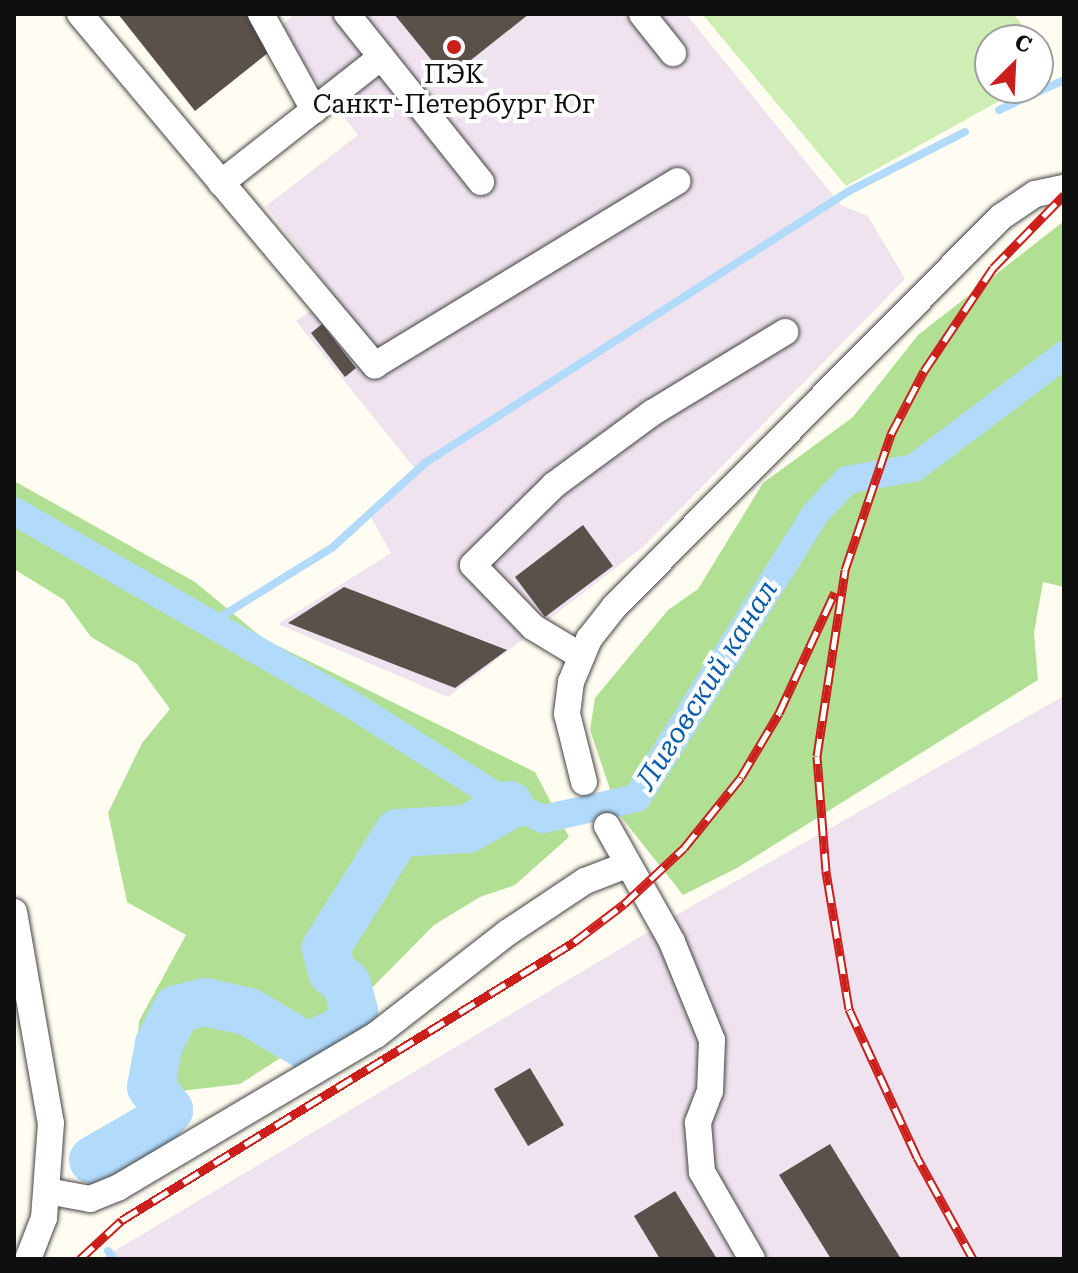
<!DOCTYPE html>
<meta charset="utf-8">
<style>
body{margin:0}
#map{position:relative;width:1078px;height:1273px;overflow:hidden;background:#fffdf1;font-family:"Roboto Serif",serif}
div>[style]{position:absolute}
.industrial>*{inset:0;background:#eee3ee}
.green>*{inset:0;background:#cfeeb6}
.forest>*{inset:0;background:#b1e094}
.stream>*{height:8px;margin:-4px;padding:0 4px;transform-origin:4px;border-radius:4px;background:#b1dafb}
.canal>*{height:28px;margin:-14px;padding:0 14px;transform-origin:14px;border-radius:14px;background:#b1dafb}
.river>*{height:48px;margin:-24px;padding:0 24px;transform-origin:24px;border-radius:24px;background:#b1dafb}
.building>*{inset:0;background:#59514a}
.roads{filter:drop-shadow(0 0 2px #424242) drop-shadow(0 0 2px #424242)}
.minor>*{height:26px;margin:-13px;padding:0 13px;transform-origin:13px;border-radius:13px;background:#fff}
.rail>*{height:9px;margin-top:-4.5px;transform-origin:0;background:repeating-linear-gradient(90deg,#fff 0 18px,#cc1e1a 0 36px);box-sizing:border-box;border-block:2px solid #cc1e1a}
.dots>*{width:22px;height:22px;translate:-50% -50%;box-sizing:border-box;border:4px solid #fff;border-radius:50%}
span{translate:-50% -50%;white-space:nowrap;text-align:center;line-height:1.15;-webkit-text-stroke:8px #fff;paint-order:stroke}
.poi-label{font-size:26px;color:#0f0f0f}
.water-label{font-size:28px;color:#0c5cad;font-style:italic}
.frame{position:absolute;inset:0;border:16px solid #0f0f0f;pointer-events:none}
.north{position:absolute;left:974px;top:24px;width:80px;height:80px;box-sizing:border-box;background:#fff;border:2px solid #9f9f9f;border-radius:50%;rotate:24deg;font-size:22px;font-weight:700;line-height:32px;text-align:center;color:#0f0f0f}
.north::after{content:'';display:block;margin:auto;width:28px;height:36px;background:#cc1e1a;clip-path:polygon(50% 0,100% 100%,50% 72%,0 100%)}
</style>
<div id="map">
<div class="industrial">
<div style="clip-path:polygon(295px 14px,686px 14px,841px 205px,868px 216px,905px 279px,643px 547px,448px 697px,278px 624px,391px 553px,370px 516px,415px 469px,296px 321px,334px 295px,266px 206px,358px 135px,276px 29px)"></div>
<div style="clip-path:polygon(1064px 696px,1064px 1259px,101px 1259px,690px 907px)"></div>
</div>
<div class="green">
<div style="clip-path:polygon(702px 14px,1013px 14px,1035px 40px,990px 40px,990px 88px,1023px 88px,846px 186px)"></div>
</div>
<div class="forest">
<div style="clip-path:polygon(1064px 221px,1064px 587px,1043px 582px,1034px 633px,1038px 680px,737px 868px,683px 895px,618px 813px,590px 730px,595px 698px,668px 610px,698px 589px,763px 483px,853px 417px,918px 335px)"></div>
<div style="clip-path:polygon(14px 481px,195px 582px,264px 639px,535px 772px,569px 837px,515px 885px,480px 897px,434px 925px,367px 993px,349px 1032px,305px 1042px,240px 1084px,147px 1095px,134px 1080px,139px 1021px,186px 935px,127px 902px,108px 813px,142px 743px,170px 709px,137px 664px,91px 637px,64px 600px,14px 569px)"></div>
</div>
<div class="stream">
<div style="left:999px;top:110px;width:72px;rotate:-24.8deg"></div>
<div style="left:209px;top:624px;width:146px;rotate:-31.8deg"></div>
<div style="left:333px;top:547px;width:125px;rotate:-42.4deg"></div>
<div style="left:425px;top:463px;width:504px;rotate:-32.68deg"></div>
<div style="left:849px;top:191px;width:130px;rotate:-27deg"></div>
<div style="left:108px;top:1251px;width:10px;rotate:53deg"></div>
</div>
<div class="canal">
<div style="left:14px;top:511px;width:388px;rotate:29.8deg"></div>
<div style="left:351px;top:704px;width:188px;rotate:32.4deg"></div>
<div style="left:510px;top:805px;width:36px;rotate:23deg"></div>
<div style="left:543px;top:819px;width:96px;rotate:-12.6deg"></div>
<div style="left:637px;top:798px;width:335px;rotate:-57.9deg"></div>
<div style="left:815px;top:514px;width:47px;rotate:-46.7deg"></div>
<div style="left:847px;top:480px;width:68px;rotate:-10.2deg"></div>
<div style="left:914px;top:468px;width:188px;rotate:-37deg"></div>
</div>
<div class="river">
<div style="left:93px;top:1160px;width:74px;rotate:-30deg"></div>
<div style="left:157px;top:1123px;width:18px;rotate:-47deg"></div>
<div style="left:169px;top:1110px;width:29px;rotate:-128deg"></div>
<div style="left:151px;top:1087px;width:44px;rotate:-79.5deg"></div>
<div style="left:159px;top:1044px;width:39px;rotate:-63deg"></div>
<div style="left:177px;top:1009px;width:29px;rotate:-14deg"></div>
<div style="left:205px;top:1002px;width:45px;rotate:12.8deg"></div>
<div style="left:249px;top:1012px;width:69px;rotate:30.7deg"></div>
<div style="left:308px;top:1047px;width:42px;rotate:-26.6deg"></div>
<div style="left:346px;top:1028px;width:19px;rotate:-65deg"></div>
<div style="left:354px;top:1011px;width:28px;rotate:-105deg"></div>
<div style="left:347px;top:984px;width:19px;rotate:-141deg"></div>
<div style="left:332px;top:972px;width:25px;rotate:-104deg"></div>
<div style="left:326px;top:948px;width:136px;rotate:-57.9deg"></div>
<div style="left:398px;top:833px;width:69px;rotate:-3.3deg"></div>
<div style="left:467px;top:829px;width:49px;rotate:-29.2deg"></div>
</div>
<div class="building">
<div style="clip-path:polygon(118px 14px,246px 14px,273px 49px,195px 111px)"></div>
<div style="clip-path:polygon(394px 14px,529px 14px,447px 79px)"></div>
<div style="clip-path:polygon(322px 324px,356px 368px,345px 377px,311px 333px)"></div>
<div style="clip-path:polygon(583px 525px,613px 566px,545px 617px,515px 577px)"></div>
<div style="clip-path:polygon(344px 587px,507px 650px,455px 688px,288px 623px)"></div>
<div style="clip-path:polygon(530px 1068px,564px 1125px,528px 1146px,494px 1089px)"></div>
<div style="clip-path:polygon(830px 1144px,901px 1259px,831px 1259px,779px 1175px)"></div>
<div style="clip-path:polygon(675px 1191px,717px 1259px,660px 1259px,634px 1216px)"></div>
</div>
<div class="roads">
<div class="minor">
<div style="left:80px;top:14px;width:459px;rotate:50deg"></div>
<div style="left:375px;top:365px;width:354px;rotate:-31.3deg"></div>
<div style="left:261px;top:14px;width:110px;rotate:61.1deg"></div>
<div style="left:347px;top:14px;width:215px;rotate:51.4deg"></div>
<div style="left:642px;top:14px;width:50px;rotate:51.5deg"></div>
<div style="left:221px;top:183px;width:204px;rotate:-38.2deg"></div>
<div style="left:581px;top:656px;width:56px;rotate:-148.9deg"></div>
<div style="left:533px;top:627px;width:86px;rotate:-134.1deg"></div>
<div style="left:473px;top:565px;width:114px;rotate:-44.6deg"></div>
<div style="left:554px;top:485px;width:122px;rotate:-36.3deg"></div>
<div style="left:652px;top:413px;width:156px;rotate:-31.3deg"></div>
<div style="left:584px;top:782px;width:70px;rotate:-104deg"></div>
<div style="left:567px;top:714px;width:32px;rotate:-83deg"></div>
<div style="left:571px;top:682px;width:47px;rotate:-67.3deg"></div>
<div style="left:589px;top:639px;width:42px;rotate:-51.8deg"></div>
<div style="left:615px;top:606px;width:548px;rotate:-45.22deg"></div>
<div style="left:1001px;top:217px;width:41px;rotate:-34.1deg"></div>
<div style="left:1035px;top:194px;width:30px;rotate:-12deg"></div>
<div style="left:607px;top:826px;width:133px;rotate:60.7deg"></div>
<div style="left:672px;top:942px;width:106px;rotate:67.8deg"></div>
<div style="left:712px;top:1040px;width:51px;rotate:92.2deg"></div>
<div style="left:710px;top:1091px;width:34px;rotate:111deg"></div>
<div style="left:698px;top:1123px;width:49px;rotate:85.3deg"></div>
<div style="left:702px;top:1172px;width:100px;rotate:60.1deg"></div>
<div style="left:14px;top:912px;width:214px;rotate:80.1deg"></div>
<div style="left:51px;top:1123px;width:95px;rotate:94.2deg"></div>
<div style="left:44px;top:1218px;width:44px;rotate:111.3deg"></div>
<div style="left:47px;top:1191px;width:44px;rotate:10.5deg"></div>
<div style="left:90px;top:1199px;width:31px;rotate:-22deg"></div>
<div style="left:119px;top:1187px;width:299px;rotate:-30.6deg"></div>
<div style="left:376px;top:1035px;width:166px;rotate:-37.9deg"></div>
<div style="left:507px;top:933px;width:94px;rotate:-33.7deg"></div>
<div style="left:585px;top:881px;width:45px;rotate:-20.9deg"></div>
</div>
</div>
<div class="rail">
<div style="left:80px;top:1259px;width:57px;rotate:-42.9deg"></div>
<div style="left:122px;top:1220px;width:531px;rotate:-31.59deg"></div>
<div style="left:574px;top:942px;width:63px;rotate:-37.2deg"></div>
<div style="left:624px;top:904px;width:82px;rotate:-43deg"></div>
<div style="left:684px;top:848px;width:91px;rotate:-51.2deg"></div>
<div style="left:741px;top:777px;width:74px;rotate:-59.3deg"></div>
<div style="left:779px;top:713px;width:133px;rotate:-65.2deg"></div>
<div style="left:973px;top:1259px;width:116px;rotate:-118.8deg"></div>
<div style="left:917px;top:1157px;width:163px;rotate:-114.7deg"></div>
<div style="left:849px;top:1009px;width:140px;rotate:-99.5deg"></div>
<div style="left:826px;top:871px;width:115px;rotate:-94.5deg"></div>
<div style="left:817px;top:756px;width:188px;rotate:-81.4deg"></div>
<div style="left:845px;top:570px;width:144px;rotate:-71.3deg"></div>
<div style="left:891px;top:434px;width:71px;rotate:-62.4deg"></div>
<div style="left:924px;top:371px;width:124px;rotate:-56.2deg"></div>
<div style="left:993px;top:268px;width:102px;rotate:-45.8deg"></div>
</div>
<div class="dots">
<div style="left:454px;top:47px;background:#cc1e1a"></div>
</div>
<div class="poi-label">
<span style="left:454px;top:90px">ПЭК<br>Санкт-Петербург Юг</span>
</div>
<div class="water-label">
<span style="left:707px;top:685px;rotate:-58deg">Лиговский канал</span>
</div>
<div class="frame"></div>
<div class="north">С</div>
</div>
